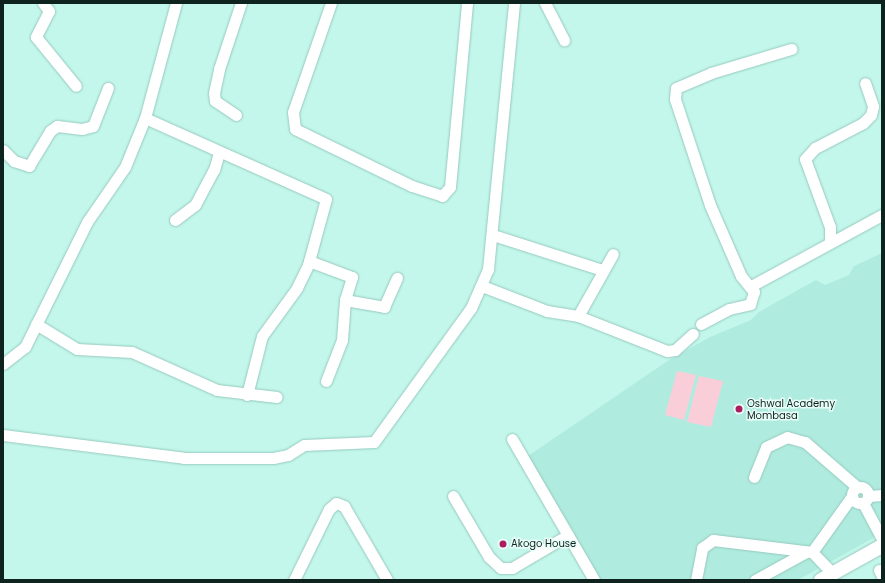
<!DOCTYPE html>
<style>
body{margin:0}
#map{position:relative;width:885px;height:583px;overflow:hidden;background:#c3f7eb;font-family:Poppins,sans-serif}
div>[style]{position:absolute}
.built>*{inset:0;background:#afecdf}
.green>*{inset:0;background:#f9ced9}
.roads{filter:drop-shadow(0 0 1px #97c9bf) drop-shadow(0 0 1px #97c9bf)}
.minor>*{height:11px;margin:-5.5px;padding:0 5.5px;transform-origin:5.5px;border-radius:5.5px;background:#fff}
.minor>.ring{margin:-5.5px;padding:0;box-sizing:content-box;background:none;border:11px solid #fff;border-radius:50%}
.major>*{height:14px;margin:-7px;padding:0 7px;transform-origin:7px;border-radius:7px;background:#fff}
.dots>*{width:11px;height:11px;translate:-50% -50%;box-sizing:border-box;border:2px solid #e8fdf8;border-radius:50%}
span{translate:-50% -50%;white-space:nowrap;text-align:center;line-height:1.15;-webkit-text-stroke:3px #e8fdf8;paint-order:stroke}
.poi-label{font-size:10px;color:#0e221e}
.left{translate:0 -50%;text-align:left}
.frame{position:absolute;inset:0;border:4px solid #0e221e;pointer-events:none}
</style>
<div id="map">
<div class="built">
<div style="clip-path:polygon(882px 253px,882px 533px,798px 580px,598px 580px,528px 456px,666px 362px,710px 337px,751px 320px,759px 312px,816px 280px,825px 285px,849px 275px,854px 266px)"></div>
</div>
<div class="green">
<div style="clip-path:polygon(677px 371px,696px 375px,684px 420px,665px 415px)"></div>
<div style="clip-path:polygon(699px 376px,723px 381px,711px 427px,687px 422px)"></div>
</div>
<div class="roads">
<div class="minor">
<div style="left:43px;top:3px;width:10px;rotate:53deg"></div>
<div style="left:49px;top:11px;width:29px;rotate:117deg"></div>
<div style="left:36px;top:37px;width:63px;rotate:50.8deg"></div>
<div style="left:331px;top:3px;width:115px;rotate:109.2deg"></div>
<div style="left:293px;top:112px;width:17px;rotate:83deg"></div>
<div style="left:295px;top:129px;width:130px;rotate:26deg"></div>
<div style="left:412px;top:186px;width:32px;rotate:18deg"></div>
<div style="left:442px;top:196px;width:12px;rotate:-48deg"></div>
<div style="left:450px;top:187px;width:185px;rotate:-84.7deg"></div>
<div style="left:545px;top:3px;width:42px;rotate:62.8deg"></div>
<div style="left:236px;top:115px;width:25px;rotate:-146deg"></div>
<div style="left:215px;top:101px;width:8px;rotate:-97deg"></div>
<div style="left:214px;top:93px;width:25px;rotate:-78deg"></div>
<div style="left:219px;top:69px;width:70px;rotate:-71.6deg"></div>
<div style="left:145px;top:118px;width:198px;rotate:24.1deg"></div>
<div style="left:326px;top:199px;width:68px;rotate:105.3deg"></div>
<div style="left:308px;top:265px;width:25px;rotate:116deg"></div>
<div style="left:297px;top:288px;width:59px;rotate:126.1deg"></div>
<div style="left:262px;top:336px;width:61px;rotate:104.3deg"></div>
<div style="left:3px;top:150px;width:16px;rotate:45deg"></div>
<div style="left:14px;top:161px;width:16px;rotate:18deg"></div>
<div style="left:29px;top:166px;width:41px;rotate:-59deg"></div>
<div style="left:50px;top:131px;width:9px;rotate:-36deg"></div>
<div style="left:57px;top:126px;width:25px;rotate:7deg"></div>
<div style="left:82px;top:129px;width:11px;rotate:-15deg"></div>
<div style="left:93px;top:126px;width:41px;rotate:-68.5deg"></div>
<div style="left:175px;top:220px;width:25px;rotate:-37deg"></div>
<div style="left:195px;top:205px;width:40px;rotate:-62deg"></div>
<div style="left:214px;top:170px;width:19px;rotate:-74deg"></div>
<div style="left:493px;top:235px;width:114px;rotate:17.8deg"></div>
<div style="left:830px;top:242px;width:15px;rotate:-90deg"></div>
<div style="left:830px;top:227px;width:72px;rotate:-110.2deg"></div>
<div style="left:805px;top:159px;width:15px;rotate:-48deg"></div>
<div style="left:815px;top:148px;width:54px;rotate:-27.5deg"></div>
<div style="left:863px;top:123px;width:11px;rotate:-45deg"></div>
<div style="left:871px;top:115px;width:9px;rotate:-77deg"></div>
<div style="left:873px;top:106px;width:24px;rotate:-109deg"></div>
<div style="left:309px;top:261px;width:46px;rotate:20.4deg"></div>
<div style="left:352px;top:277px;width:24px;rotate:107deg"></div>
<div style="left:345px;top:300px;width:40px;rotate:94.3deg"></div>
<div style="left:342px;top:340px;width:44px;rotate:111.3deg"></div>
<div style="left:482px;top:286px;width:70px;rotate:21deg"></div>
<div style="left:547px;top:311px;width:31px;rotate:9deg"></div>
<div style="left:578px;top:316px;width:96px;rotate:21.5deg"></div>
<div style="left:667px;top:351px;width:8px;rotate:-7deg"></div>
<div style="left:675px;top:350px;width:24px;rotate:-42deg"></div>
<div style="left:751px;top:286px;width:149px;rotate:-28.5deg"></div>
<div style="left:345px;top:300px;width:40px;rotate:10deg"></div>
<div style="left:384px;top:307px;width:32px;rotate:-66deg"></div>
<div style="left:578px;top:316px;width:71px;rotate:-60.6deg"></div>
<div style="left:36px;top:324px;width:48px;rotate:31.4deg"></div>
<div style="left:77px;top:349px;width:55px;rotate:3.1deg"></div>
<div style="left:132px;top:352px;width:93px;rotate:24.1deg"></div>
<div style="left:217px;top:390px;width:60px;rotate:6.7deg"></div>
<div style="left:701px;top:324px;width:32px;rotate:-28deg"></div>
<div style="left:729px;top:309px;width:22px;rotate:-13deg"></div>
<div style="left:750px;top:304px;width:13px;rotate:-72deg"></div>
<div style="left:754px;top:292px;width:21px;rotate:-129deg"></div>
<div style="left:741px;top:276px;width:77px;rotate:-113.6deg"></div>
<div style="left:710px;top:205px;width:112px;rotate:-108.3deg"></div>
<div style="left:675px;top:99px;width:11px;rotate:-85deg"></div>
<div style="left:676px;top:88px;width:38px;rotate:-23deg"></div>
<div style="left:711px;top:73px;width:84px;rotate:-16.7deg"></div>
<div style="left:3px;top:364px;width:28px;rotate:-38deg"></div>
<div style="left:25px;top:347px;width:140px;rotate:-63.6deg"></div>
<div style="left:87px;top:222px;width:67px;rotate:-55.4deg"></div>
<div style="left:125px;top:167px;width:53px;rotate:-67.8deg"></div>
<div style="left:145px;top:118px;width:119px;rotate:-74.9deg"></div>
<div style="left:3px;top:435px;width:182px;rotate:7.2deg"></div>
<div style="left:184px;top:458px;width:89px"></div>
<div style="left:273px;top:458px;width:15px;rotate:-11deg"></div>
<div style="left:288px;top:455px;width:19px;rotate:-32deg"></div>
<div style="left:304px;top:445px;width:70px;rotate:-2.5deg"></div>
<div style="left:374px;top:442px;width:165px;rotate:-54.1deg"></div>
<div style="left:471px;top:308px;width:43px;rotate:-66.4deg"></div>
<div style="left:488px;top:269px;width:267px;rotate:-84.4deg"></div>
<div style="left:512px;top:439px;width:163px;rotate:59.8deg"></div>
<div style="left:754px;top:477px;width:32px;rotate:-68deg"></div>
<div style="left:766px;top:447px;width:23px;rotate:-25deg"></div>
<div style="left:787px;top:437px;width:19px;rotate:16deg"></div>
<div style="left:805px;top:442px;width:69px;rotate:40.9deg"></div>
<div class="ring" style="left:852px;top:487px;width:5px;height:5px"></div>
<div style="left:453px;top:496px;width:71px;rotate:59.5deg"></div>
<div style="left:489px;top:557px;width:16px;rotate:43deg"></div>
<div style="left:501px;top:568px;width:11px"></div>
<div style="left:512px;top:568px;width:65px;rotate:-30.5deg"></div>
<div style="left:869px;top:496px;width:13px;rotate:-4deg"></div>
<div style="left:863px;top:503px;width:40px;rotate:62deg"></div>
<div style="left:812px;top:552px;width:69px;rotate:-54.5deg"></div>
<div style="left:879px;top:570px;width:7px;rotate:63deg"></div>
<div style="left:294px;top:580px;width:79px;rotate:-63.8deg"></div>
<div style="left:329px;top:509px;width:9px;rotate:-41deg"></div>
<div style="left:336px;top:503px;width:9px;rotate:21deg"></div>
<div style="left:344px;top:506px;width:86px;rotate:59.8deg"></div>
<div style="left:696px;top:580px;width:33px;rotate:-79deg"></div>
<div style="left:702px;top:548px;width:14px;rotate:-36deg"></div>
<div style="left:713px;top:540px;width:100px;rotate:6.9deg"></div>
<div style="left:812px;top:552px;width:30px;rotate:46deg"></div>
<div style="left:755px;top:580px;width:58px;rotate:-28.8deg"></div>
</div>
<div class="major">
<div style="left:821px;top:580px;width:70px;rotate:-29.1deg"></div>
</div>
</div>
<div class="dots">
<div style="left:739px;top:409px;background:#ac1f5e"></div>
<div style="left:503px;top:544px;background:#ac1f5e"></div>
</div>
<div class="poi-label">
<span class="left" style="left:747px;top:409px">Oshwal Academy<br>Mombasa</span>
<span class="left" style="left:511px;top:544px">Akogo House</span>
</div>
<div class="frame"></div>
</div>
